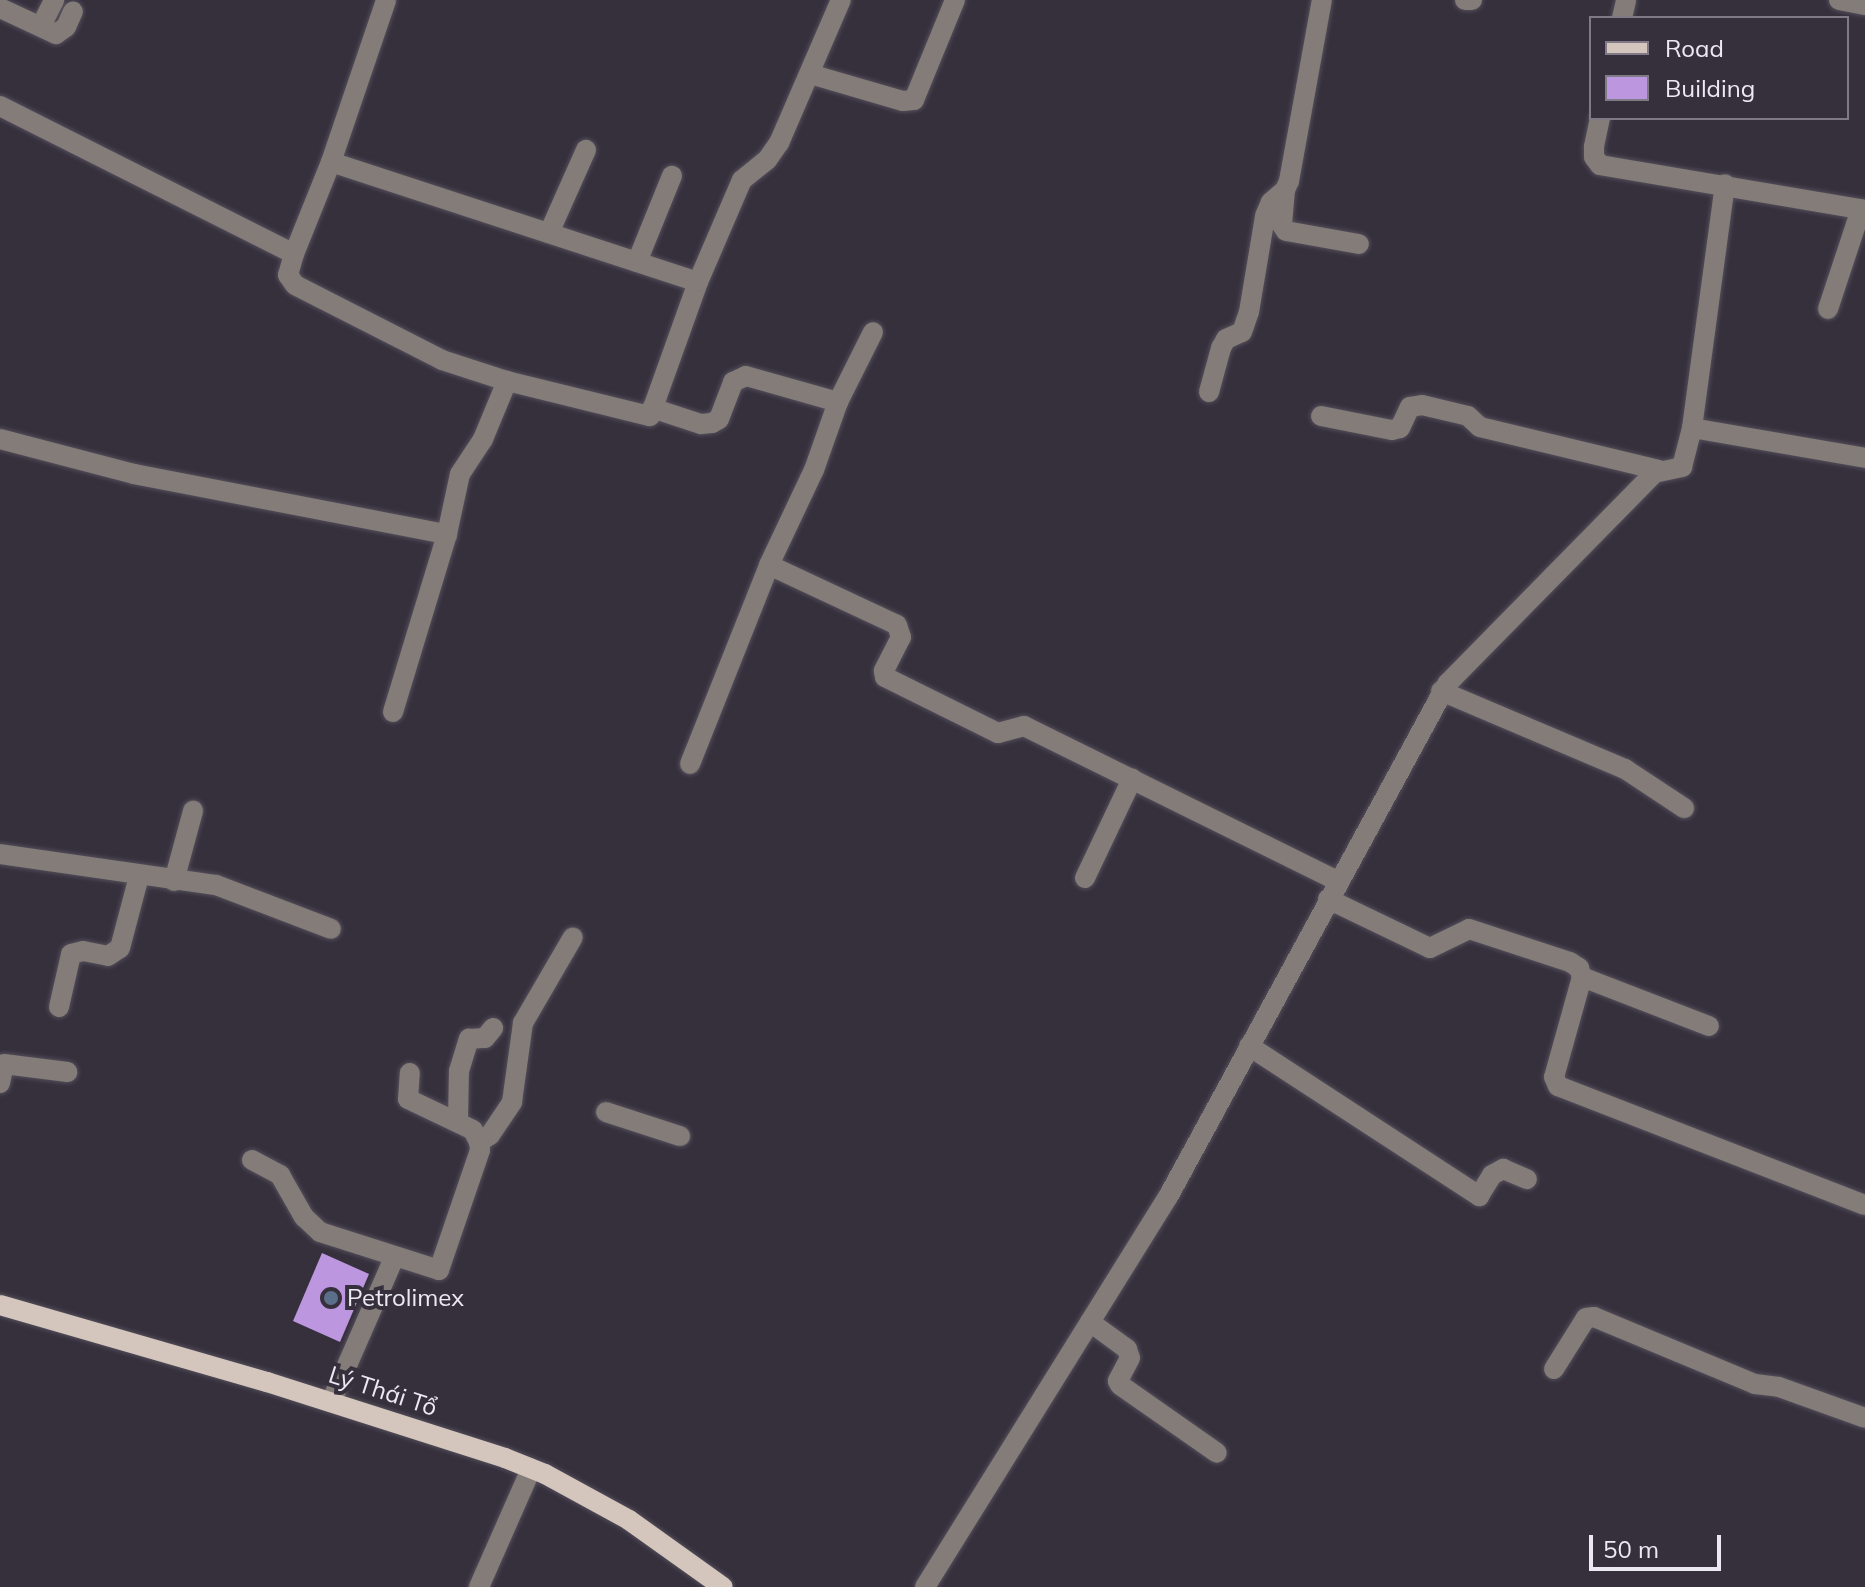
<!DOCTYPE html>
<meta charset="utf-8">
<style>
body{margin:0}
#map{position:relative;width:1865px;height:1587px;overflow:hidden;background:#36303d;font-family:Mulish,sans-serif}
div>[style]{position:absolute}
.building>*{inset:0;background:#bd96e0}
.roads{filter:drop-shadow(0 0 2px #534e5a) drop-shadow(0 0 2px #534e5a)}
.minor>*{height:20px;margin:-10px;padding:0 10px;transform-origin:10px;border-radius:10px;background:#837c78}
.major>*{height:20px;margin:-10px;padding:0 10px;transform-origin:10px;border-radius:10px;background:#d4c6bd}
.dots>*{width:22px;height:22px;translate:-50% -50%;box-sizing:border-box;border:4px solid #36303d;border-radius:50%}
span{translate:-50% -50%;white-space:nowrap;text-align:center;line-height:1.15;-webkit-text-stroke:8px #36303d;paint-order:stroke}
.poi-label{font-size:24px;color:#ede9f2}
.left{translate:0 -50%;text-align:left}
.street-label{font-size:24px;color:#ede9f2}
.legend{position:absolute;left:1589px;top:16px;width:260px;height:104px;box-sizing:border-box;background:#36303d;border:2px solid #7f7a85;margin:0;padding:10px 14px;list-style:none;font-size:24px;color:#ede9f2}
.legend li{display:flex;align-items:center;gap:16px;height:40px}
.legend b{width:40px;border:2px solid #7f7a85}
.scale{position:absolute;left:1589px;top:1535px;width:132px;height:36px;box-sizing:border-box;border:4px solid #ede9f2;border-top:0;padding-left:10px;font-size:24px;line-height:28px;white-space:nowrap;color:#ede9f2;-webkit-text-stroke:6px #36303d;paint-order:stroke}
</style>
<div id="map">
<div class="building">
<div style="clip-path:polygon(322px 1253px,369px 1274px,340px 1342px,293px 1321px)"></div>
</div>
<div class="roads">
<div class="minor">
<div style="left:1465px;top:0;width:7px"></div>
<div style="left:1839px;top:0;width:26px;rotate:11deg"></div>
<div style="left:0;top:8px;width:62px;rotate:24.9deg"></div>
<div style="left:56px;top:34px;width:12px;rotate:-35deg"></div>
<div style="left:66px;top:27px;width:17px;rotate:-66deg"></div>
<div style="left:1622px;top:18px;width:18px;rotate:-77deg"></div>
<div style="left:41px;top:26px;width:29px;rotate:-63deg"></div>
<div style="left:810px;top:74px;width:97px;rotate:16.2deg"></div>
<div style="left:903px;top:101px;width:11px;rotate:-5deg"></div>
<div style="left:914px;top:100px;width:108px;rotate:-67.7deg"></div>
<div style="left:0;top:106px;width:329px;rotate:26.7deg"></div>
<div style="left:294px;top:254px;width:22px;rotate:106deg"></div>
<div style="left:288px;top:275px;width:12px;rotate:55deg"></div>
<div style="left:295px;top:285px;width:165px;rotate:27deg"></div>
<div style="left:442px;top:360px;width:68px;rotate:17.9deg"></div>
<div style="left:507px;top:381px;width:147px;rotate:13.8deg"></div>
<div style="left:650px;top:416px;width:142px;rotate:-70.3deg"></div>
<div style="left:698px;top:282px;width:111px;rotate:-66.7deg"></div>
<div style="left:742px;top:180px;width:32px;rotate:-39deg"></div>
<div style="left:767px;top:160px;width:21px;rotate:-55deg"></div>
<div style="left:779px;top:143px;width:156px;rotate:-66.6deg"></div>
<div style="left:1600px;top:118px;width:30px;rotate:102deg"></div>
<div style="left:1594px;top:147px;width:10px;rotate:90deg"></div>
<div style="left:1594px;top:157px;width:10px;rotate:53deg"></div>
<div style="left:1600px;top:165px;width:269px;rotate:9.6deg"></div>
<div style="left:331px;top:162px;width:386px;rotate:18.1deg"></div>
<div style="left:1285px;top:190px;width:35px;rotate:95deg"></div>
<div style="left:1282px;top:225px;width:7px;rotate:56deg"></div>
<div style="left:1286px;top:231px;width:74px;rotate:10.1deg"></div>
<div style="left:549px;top:233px;width:91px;rotate:-66deg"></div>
<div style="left:294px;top:254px;width:99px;rotate:-68.1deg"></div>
<div style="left:331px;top:162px;width:171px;rotate:-71.2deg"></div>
<div style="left:637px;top:262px;width:93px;rotate:-67.9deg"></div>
<div style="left:1828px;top:309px;width:105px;rotate:-71.7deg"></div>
<div style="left:1209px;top:392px;width:46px;rotate:-74.7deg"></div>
<div style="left:1221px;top:348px;width:10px;rotate:-61deg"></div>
<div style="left:1226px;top:339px;width:17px;rotate:-24deg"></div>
<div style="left:1242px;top:332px;width:21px;rotate:-71deg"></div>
<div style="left:1249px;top:312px;width:97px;rotate:-80.5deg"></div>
<div style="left:1265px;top:216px;width:15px;rotate:-67deg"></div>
<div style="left:1271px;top:202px;width:18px;rotate:-41deg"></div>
<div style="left:1285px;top:190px;width:10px;rotate:-66deg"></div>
<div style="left:1289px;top:181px;width:184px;rotate:-79.7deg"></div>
<div style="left:652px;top:408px;width:52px;rotate:18.1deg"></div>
<div style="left:701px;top:424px;width:11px;rotate:-5deg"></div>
<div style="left:712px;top:423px;width:8px;rotate:-30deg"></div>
<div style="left:719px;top:419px;width:40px;rotate:-69deg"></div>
<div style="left:733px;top:382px;width:14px;rotate:-25deg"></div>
<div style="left:746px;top:376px;width:96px;rotate:15.8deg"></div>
<div style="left:1321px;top:416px;width:72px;rotate:11.2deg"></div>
<div style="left:1392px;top:430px;width:8px;rotate:-14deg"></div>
<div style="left:1400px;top:428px;width:23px;rotate:-65deg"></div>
<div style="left:1410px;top:407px;width:12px;rotate:-9deg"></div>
<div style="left:1422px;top:405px;width:47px;rotate:13.4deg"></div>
<div style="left:1468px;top:416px;width:16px;rotate:43deg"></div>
<div style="left:1480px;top:427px;width:184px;rotate:13.5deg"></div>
<div style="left:1692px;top:428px;width:246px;rotate:-82.3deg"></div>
<div style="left:0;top:439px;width:138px;rotate:14.6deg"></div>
<div style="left:134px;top:474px;width:319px;rotate:10.9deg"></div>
<div style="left:769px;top:565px;width:105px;rotate:-64.7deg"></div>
<div style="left:814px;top:470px;width:72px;rotate:-70.6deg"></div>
<div style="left:838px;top:402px;width:78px;rotate:-63.4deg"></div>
<div style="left:1441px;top:691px;width:200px;rotate:23deg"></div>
<div style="left:1625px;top:769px;width:71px;rotate:33.5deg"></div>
<div style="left:393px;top:712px;width:186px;rotate:-73.1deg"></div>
<div style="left:447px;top:534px;width:61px;rotate:-77.8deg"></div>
<div style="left:460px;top:474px;width:42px;rotate:-56.7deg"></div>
<div style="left:483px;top:439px;width:63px;rotate:-67.5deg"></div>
<div style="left:690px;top:764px;width:214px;rotate:-68.3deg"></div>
<div style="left:769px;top:565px;width:141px;rotate:25.1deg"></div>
<div style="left:897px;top:625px;width:13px;rotate:72deg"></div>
<div style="left:901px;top:637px;width:38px;rotate:117deg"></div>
<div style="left:884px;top:671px;width:6px;rotate:81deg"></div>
<div style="left:885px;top:677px;width:126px;rotate:26.4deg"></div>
<div style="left:998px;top:733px;width:27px;rotate:-15deg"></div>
<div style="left:1024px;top:726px;width:349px;rotate:26.3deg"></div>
<div style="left:0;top:854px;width:218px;rotate:8.2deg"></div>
<div style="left:216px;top:885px;width:123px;rotate:20.9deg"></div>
<div style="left:1085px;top:878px;width:110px;rotate:-64.6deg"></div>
<div style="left:174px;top:881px;width:73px;rotate:-74.8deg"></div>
<div style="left:1328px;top:899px;width:113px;rotate:25.7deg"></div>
<div style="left:1430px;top:948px;width:43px;rotate:-26deg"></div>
<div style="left:1469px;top:929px;width:106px;rotate:18.1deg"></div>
<div style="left:1570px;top:962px;width:11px;rotate:34deg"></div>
<div style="left:1579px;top:968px;width:9px;rotate:72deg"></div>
<div style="left:1582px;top:977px;width:104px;rotate:105.6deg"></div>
<div style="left:1554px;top:1077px;width:10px;rotate:66deg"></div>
<div style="left:1558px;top:1086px;width:329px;rotate:21.2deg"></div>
<div style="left:1582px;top:977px;width:136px;rotate:21.1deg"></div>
<div style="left:59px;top:1007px;width:54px;rotate:-77.2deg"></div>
<div style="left:71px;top:954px;width:12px;rotate:-14deg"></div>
<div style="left:83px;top:951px;width:25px;rotate:11deg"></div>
<div style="left:108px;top:956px;width:14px;rotate:-34deg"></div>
<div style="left:120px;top:948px;width:74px;rotate:-75.2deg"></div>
<div style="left:1249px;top:1046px;width:275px;rotate:33.1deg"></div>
<div style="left:1479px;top:1196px;width:25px;rotate:-58deg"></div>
<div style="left:1492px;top:1175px;width:13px;rotate:-29deg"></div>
<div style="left:1503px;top:1169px;width:26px;rotate:23deg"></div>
<div style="left:0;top:1083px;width:19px;rotate:-78deg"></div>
<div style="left:4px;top:1064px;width:64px;rotate:7.2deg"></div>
<div style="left:606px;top:1112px;width:78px;rotate:18deg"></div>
<div style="left:458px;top:1121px;width:50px;rotate:-88.9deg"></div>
<div style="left:459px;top:1071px;width:34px;rotate:-73deg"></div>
<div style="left:469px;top:1039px;width:16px;rotate:-4deg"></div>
<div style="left:485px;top:1038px;width:13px;rotate:-51deg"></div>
<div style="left:479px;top:1142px;width:13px;rotate:-32deg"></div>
<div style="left:490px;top:1135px;width:40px;rotate:-56deg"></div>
<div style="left:512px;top:1102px;width:80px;rotate:-82.1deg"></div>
<div style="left:523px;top:1023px;width:99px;rotate:-59.8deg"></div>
<div style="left:252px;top:1160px;width:32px;rotate:28deg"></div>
<div style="left:280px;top:1175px;width:48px;rotate:60.3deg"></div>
<div style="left:304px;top:1217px;width:22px;rotate:43deg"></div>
<div style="left:320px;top:1232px;width:125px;rotate:17.7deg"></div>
<div style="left:439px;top:1270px;width:127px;rotate:-71.1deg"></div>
<div style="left:480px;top:1150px;width:8px;rotate:-97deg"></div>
<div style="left:479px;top:1142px;width:13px;rotate:-117deg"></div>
<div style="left:473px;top:1130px;width:72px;rotate:-154.5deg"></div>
<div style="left:408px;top:1099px;width:26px;rotate:-86deg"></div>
<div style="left:1090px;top:1322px;width:46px;rotate:36.1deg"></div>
<div style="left:1127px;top:1349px;width:9px;rotate:72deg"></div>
<div style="left:1130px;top:1358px;width:26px;rotate:118deg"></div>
<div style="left:1118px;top:1381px;width:4px;rotate:63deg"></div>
<div style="left:1120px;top:1385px;width:118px;rotate:35deg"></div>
<div style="left:1554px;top:1369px;width:60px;rotate:-57.9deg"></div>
<div style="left:1586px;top:1318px;width:8px;rotate:-7deg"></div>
<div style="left:1594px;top:1317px;width:174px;rotate:22.6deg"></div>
<div style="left:1755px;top:1384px;width:24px;rotate:7deg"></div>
<div style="left:1779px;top:1387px;width:91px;rotate:19.8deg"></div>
<div style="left:331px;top:1402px;width:157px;rotate:-66.4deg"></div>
<div style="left:479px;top:1587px;width:129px;rotate:-66.2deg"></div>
<div style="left:925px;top:1587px;width:460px;rotate:-58.1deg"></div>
<div style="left:1168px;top:1197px;width:584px;rotate:-61.46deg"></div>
<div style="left:1447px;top:684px;width:296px;rotate:-45.5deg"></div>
<div style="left:1654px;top:473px;width:29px;rotate:-12deg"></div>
<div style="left:1682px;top:467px;width:40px;rotate:-75.6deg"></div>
<div style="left:1692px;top:428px;width:176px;rotate:9.8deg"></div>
</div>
<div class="major">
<div style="left:0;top:1305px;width:278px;rotate:16.1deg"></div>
<div style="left:267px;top:1382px;width:250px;rotate:17.7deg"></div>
<div style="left:505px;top:1458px;width:43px;rotate:21.8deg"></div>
<div style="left:545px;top:1474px;width:96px;rotate:28.7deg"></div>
<div style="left:629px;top:1520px;width:115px;rotate:35.5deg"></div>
</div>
</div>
<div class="dots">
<div style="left:331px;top:1298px;background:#5c6f8a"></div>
</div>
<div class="poi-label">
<span class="left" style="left:347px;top:1298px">Petrolimex</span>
</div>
<div class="street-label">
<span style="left:383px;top:1391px;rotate:18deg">Lý Thái Tổ</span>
</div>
<ul class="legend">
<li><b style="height:10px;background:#d4c6bd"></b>Road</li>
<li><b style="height:22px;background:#bd96e0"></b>Building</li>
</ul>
<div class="scale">50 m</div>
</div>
